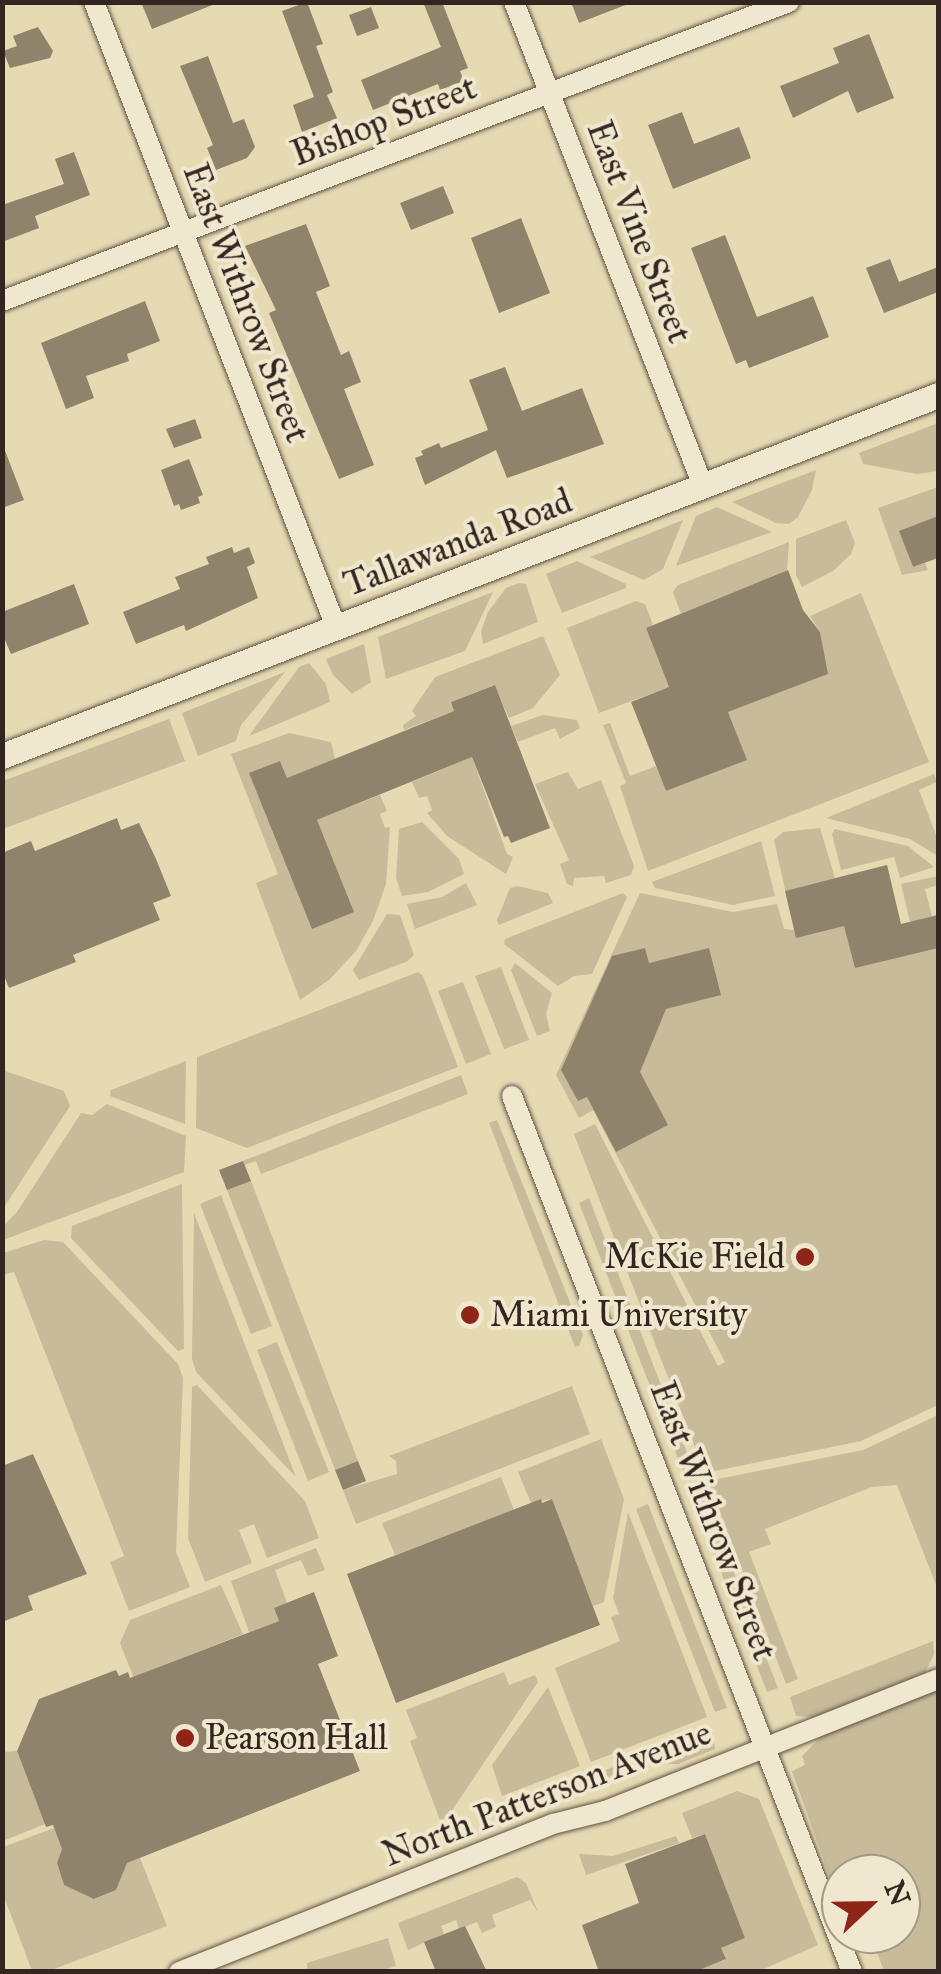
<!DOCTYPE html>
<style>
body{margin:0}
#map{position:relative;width:941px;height:1974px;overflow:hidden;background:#e6dab3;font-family:"IM FELL Great Primer",serif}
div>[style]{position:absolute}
.green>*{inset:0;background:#c8bb9a}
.building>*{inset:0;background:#90836c}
.roads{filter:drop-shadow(0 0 2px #605244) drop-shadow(0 0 2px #605244)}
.minor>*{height:20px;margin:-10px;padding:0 10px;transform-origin:10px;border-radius:10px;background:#efe7ce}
.tertiary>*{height:25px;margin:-12.5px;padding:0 12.5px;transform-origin:12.5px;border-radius:12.5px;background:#efe7ce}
.dots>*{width:28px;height:28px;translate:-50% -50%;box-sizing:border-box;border:5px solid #efe7ce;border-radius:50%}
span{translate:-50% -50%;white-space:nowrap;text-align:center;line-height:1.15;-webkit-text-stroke:8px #efe7ce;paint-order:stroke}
.street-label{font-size:35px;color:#33251f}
.poi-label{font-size:35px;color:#33251f}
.right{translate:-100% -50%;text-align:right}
.left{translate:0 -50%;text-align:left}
.frame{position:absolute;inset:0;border:5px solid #33251f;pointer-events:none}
.north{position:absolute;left:821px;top:1854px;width:100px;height:100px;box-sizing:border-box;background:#efe7ce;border:2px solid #a49988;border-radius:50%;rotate:68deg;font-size:28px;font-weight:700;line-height:40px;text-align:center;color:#33251f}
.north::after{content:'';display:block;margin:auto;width:35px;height:45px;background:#8f2418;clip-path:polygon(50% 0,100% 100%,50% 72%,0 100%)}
</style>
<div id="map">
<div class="green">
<div style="clip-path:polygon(938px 423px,938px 471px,917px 474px,863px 464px,859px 453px)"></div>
<div style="clip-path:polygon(816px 470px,812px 490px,798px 517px,789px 524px,776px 523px,732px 502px)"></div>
<div style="clip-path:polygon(938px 487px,938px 517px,900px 533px,913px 567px,925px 563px,928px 570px,902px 575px,878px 508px)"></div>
<div style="clip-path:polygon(717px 507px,772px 532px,676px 566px,696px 516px)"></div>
<div style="clip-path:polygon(683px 520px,663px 569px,644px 580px,590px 557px)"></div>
<div style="clip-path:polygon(846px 520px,855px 543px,851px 554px,833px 571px,802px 587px,796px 575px,796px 539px)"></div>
<div style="clip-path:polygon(789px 542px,787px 570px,681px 614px,673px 592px,678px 585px)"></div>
<div style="clip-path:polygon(577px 561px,626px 584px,626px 588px,562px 613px,546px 574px)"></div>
<div style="clip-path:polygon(519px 583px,526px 584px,538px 622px,483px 644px,481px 631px,488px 612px,506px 588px)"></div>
<div style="clip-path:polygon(493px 592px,465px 651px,386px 679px,378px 637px)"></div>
<div style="clip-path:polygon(861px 593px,929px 762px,648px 871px,620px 786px,626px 783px,603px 725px,610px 723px,630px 776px,656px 766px,666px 791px,746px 760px,728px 712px,827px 674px,820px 632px,810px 616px)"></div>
<div style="clip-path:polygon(636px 601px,645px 604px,653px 625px,646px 628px,669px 687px,599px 713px,567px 628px)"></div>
<div style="clip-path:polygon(543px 636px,560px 675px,533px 708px,509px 718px,494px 685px,451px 702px,454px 711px,404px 730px,403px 725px,416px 716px,412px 711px,435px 677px)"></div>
<div style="clip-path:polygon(364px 644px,371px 682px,352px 694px,333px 675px,326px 659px)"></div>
<div style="clip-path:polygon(309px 663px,326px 684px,330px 702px,249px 736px,299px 667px)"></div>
<div style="clip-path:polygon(285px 672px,241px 725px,236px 741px,198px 756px,182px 713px)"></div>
<div style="clip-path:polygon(543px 715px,577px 720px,580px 728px,560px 739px,555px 728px,518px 742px,511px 726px)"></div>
<div style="clip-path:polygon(169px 719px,185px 761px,3px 829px,3px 781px)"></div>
<div style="clip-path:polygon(289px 733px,331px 742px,335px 759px,287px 778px,280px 761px,250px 774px,317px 820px,380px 795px,387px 811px,380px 814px,385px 828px,390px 827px,386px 884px,373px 921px,356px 951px,329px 980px,300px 1000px,256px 883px,278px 874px,231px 754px)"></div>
<div style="clip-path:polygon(472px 757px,507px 854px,513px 857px,506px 874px,447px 836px,427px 813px,432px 810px,427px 796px,419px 798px,412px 782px)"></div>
<div style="clip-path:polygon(568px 772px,578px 789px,601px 780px,634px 866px,631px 875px,606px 883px,604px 876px,574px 878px,573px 886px,567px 884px,560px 864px,569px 860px,535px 784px)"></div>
<div style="clip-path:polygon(934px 774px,937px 782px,919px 790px,938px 840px,938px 856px,910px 839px,826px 818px)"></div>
<div style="clip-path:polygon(422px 822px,459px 859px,464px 874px,428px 892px,402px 896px,396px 878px,399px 829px)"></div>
<div style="clip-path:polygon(820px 828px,835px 878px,887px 865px,898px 912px,844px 926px,848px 937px,910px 922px,901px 884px,938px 876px,938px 885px,925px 889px,932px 916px,938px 915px,938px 1405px,861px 1441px,705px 1473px,574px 1134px,595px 1124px,718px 1366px,725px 1362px,593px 1110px,579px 1118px,556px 1075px,640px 893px,733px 912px,777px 904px,784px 929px,794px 930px,774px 840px,783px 832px)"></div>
<div style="clip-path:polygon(835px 829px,908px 846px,934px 867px,900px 878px,894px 857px,841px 870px,832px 834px)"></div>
<div style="clip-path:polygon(761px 841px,775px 896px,733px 905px,655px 888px,652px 882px)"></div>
<div style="clip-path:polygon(466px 883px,477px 905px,415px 929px,407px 904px,442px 897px)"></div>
<div style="clip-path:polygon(517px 886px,548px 893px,553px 903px,499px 925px,497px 920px,510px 888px)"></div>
<div style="clip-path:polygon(623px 893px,627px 897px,592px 974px,574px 976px,558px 986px,504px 944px,505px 939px)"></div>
<div style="clip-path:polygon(387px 914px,400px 915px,414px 955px,408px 961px,359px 980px,353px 970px)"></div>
<div style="clip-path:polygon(515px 963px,552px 993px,546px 1014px,550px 1031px,537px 1036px,511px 970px)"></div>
<div style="clip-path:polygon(501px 967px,529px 1040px,504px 1049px,475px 976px)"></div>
<div style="clip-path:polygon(418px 972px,423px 976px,458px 1067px,247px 1148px,196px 1128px,197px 1057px)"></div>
<div style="clip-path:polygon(463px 982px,491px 1054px,466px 1064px,438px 991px)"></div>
<div style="clip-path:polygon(186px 1061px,185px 1124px,110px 1096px,111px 1090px)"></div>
<div style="clip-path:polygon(2px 1070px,64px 1091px,70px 1106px,3px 1209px)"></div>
<div style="clip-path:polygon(461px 1075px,468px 1094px,261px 1174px,256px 1161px,244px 1165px,243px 1161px)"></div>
<div style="clip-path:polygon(107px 1104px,186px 1136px,184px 1172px,3px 1240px,3px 1226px,17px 1212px,81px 1113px,92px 1115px)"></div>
<div style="clip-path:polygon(497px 1120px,583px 1335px,579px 1346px,575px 1347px,489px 1123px)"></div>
<div style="clip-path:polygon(251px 1181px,358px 1461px,335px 1470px,227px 1190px)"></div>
<div style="clip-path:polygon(182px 1184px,184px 1349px,178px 1351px,71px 1238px,72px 1226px)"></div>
<div style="clip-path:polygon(221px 1195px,272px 1326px,251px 1334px,200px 1204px)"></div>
<div style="clip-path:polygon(589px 1198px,696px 1476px,686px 1479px,579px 1203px)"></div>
<div style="clip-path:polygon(194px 1213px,296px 1477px,196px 1372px,192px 1359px)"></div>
<div style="clip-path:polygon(44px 1240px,63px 1242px,178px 1364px,183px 1378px,176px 1552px,190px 1587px,129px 1611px,110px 1562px,124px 1556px,14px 1272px,3px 1275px,3px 1253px)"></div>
<div style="clip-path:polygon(277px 1342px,329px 1472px,308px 1481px,257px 1350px)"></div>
<div style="clip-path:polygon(197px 1385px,305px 1501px,319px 1538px,267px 1558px,254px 1524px,239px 1530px,252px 1563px,205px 1582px,188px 1538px,192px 1387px)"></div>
<div style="clip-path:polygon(572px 1386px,590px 1434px,356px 1524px,343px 1490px,397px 1474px,396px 1461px,389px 1456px)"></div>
<div style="clip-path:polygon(938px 1415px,938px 1590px,897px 1485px,872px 1487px,765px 1529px,771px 1544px,749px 1552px,798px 1679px,786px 1684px,708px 1481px,863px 1450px)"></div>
<div style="clip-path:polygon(601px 1439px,624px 1499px,604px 1602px,593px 1606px,551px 1499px,531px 1503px,518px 1472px)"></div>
<div style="clip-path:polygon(501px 1477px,514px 1510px,395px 1555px,382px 1523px)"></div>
<div style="clip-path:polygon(700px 1484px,778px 1688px,767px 1692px,689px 1488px)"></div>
<div style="clip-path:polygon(648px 1504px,727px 1708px,715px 1712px,636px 1509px)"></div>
<div style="clip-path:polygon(628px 1512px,707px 1717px,591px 1762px,555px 1668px,620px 1641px,611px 1617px,619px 1614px,613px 1598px)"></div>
<div style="clip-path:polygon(316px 1548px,325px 1570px,308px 1576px,301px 1560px,275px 1570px,287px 1603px,274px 1608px,279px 1621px,249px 1632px,231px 1581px)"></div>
<div style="clip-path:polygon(221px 1585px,243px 1634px,146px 1672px,135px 1681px,120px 1643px,130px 1620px)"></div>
<div style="clip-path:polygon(933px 1641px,934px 1654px,925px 1673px,814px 1717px,796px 1716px,790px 1697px)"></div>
<div style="clip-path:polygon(504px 1672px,509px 1685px,535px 1675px,538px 1682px,447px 1818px,440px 1820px,410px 1741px,417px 1738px,406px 1710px)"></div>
<div style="clip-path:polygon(548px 1687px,580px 1766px,502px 1796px,492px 1765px)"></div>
<div style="clip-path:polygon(938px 1690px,938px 1971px,884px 1971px,870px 1934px,901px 1934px,901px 1874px,841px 1874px,840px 1906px,792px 1771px,805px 1765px,802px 1756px,824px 1734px)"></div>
<div style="clip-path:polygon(712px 1730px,715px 1749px,678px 1764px,646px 1764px,598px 1782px,595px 1774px)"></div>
<div style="clip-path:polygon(17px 1751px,45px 1824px,3px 1841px,2px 1752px)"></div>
<div style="clip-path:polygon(737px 1791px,759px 1799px,818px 1945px,759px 1971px,694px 1971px,725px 1960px,721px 1948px,745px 1938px,705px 1834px,692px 1838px,682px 1813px)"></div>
<div style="clip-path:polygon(54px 1828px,66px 1840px,57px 1863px,64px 1885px,95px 1899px,116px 1890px,125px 1867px,121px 1856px,140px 1858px,167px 1926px,49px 1971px,32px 1971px,3px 1894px,3px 1847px)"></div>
<div style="clip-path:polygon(676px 1836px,679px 1843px,586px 1875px,579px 1854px,613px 1856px)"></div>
<div style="clip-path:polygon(517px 1877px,526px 1883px,538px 1912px,530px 1900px,492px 1915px,496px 1927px,482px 1933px,477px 1922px,459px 1929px,456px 1920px,441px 1926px,444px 1934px,408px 1950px,398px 1923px)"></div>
<div style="clip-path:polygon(388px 1938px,396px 1966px,380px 1971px,307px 1971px,307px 1963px)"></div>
</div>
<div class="building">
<div style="clip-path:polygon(141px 2px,214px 2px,215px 4px,152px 29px)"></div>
<div style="clip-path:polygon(307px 2px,323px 44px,316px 46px,333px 92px,327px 95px,337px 118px,302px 132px,293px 105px,314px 97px,282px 11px)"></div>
<div style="clip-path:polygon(423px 2px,442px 2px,468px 68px,460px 71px,464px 81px,440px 90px,438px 84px,373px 110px,361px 80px,441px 47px)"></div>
<div style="clip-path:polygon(571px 2px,627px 2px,628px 4px,579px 23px)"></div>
<div style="clip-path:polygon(371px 7px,379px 28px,357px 36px,349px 15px)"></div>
<div style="clip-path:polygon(38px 27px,53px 51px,50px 58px,10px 68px,3px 51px,17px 46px,13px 36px)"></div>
<div style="clip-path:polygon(869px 34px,894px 98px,857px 113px,848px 91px,793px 118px,780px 86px,839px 63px,833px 48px)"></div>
<div style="clip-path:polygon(208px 56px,233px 123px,244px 119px,255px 147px,247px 158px,216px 170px,207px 148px,213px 145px,180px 66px)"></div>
<div style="clip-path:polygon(682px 112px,694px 144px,739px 127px,751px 158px,673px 189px,648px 125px)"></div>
<div style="clip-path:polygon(74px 152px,90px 195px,35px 216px,39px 228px,2px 242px,2px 205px,64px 184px,55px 159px)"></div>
<div style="clip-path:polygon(443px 186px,454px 213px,411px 230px,400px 203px)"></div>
<div style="clip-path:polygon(521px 218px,550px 293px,499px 313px,471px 238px)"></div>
<div style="clip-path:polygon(306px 224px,330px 286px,316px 292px,341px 355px,349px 351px,361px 382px,344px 389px,374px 465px,339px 479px,269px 313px,276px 310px,245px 246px)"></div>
<div style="clip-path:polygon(725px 235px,757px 317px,813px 296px,829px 337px,749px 368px,746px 360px,736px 364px,691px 248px)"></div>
<div style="clip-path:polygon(890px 259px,899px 282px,938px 267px,938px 292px,884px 313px,866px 268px)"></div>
<div style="clip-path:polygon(145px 301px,160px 341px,127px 354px,129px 361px,86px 376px,94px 398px,66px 409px,41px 343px)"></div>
<div style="clip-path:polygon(505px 367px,522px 411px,582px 388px,604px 444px,507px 478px,496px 450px,425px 485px,415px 458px,423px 455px,421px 451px,439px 443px,441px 448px,488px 430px,469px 380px)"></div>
<div style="clip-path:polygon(195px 419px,202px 438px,174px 448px,166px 429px)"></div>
<div style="clip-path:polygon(4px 448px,24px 500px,2px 508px,2px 449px)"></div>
<div style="clip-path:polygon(189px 459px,203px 495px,198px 497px,200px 503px,181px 510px,179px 504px,174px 506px,161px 470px)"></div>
<div style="clip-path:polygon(938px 516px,938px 558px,913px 567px,899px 531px)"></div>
<div style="clip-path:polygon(232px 547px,234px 553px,249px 547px,255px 563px,247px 567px,258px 598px,186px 631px,184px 625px,136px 644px,123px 612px,180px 589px,175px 577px,209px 564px,206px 557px)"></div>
<div style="clip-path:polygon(788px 570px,803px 610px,820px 632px,828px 674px,728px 712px,747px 760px,666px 791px,631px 702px,669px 687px,646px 628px)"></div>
<div style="clip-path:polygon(74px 584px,89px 624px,11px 654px,2px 633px,2px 612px)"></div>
<div style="clip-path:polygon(495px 685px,550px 828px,511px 843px,508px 836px,504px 837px,472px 757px,317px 820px,354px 912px,312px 929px,249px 773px,280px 761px,287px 778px,454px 711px,451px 702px)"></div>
<div style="clip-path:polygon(117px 818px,121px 830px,139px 823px,156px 859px,171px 896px,153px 903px,160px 920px,73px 955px,76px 962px,9px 988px,2px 971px,2px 853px,31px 841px,35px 851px)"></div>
<div style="clip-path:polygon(887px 865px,901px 924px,938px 915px,938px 948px,855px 968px,844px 926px,796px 938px,785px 891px)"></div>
<div style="clip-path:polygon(645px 948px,649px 963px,709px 948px,721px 995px,666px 1009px,640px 1072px,668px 1125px,616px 1152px,587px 1097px,578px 1101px,561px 1070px,612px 956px)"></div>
<div style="clip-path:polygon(243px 1161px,251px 1181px,227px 1190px,219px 1170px)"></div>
<div style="clip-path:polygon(33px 1454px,87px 1574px,28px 1596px,33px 1610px,2px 1622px,2px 1466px)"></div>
<div style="clip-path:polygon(358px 1461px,366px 1481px,343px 1490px,335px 1470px)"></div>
<div style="clip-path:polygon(541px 1499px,542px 1503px,552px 1499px,600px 1625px,396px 1703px,347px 1574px)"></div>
<div style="clip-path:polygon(314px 1592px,338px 1656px,318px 1664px,360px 1771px,127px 1863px,116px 1890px,94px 1899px,64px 1885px,57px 1863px,62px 1849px,53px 1825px,46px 1827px,17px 1751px,39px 1699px,116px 1670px,119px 1676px,128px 1672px,130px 1678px,279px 1621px,274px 1608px)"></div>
<div style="clip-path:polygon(705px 1834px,745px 1938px,721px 1948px,726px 1959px,694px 1972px,599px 1972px,582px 1925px,639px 1903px,625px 1864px)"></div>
<div style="clip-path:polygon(465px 1926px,487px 1972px,436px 1972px,424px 1942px)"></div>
</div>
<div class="roads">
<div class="minor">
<div style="left:94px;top:2px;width:670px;rotate:68.83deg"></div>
<div style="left:514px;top:2px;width:520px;rotate:68.67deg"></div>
<div style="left:2px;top:301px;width:842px;rotate:-20.8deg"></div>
<div style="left:512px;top:1096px;width:940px;rotate:68.79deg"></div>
<div style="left:179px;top:1972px;width:402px;rotate:-21.6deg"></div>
<div style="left:553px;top:1824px;width:54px;rotate:-14deg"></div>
<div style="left:605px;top:1811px;width:358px;rotate:-21.6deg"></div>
</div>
<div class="tertiary">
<div style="left:2px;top:756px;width:1003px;rotate:-21.09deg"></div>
</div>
</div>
<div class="dots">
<div style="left:805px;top:1257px;background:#8f2418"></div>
<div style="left:470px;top:1315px;background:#8f2418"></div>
<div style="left:185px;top:1738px;background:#8f2418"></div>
</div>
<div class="street-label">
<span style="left:384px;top:121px;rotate:-21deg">Bishop Street</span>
<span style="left:639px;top:232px;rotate:69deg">East Vine Street</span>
<span style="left:246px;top:303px;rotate:69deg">East Withrow Street</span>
<span style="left:458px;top:543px;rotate:-21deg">Tallawanda Road</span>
<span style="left:713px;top:1521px;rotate:69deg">East Withrow Street</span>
<span style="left:547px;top:1794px;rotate:-21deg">North Patterson Avenue</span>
</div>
<div class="poi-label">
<span class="right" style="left:785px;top:1257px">McKie Field</span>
<span class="left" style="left:490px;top:1315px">Miami University</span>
<span class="left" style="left:205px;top:1738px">Pearson Hall</span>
</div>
<div class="frame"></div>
<div class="north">N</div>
</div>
